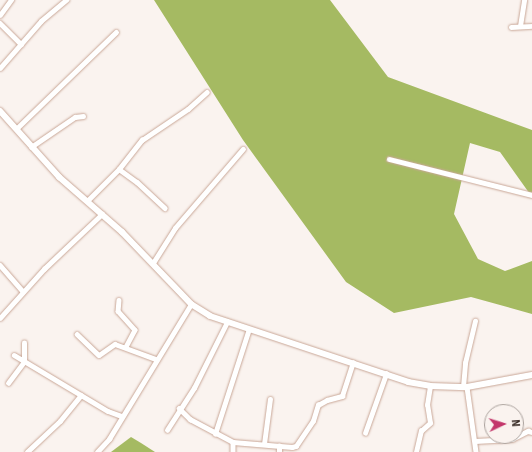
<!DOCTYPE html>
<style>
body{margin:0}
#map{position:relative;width:532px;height:452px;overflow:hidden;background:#faf3ef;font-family:"Source Sans 3",sans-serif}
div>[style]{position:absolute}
.forest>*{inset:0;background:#a5ba62}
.roads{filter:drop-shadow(0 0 1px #c9a797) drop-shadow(0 0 1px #c9a797)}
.street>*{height:4.5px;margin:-2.25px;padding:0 2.25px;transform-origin:2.25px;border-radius:2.25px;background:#fff}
.secondary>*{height:6px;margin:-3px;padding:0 3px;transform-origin:3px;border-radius:3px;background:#fff}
span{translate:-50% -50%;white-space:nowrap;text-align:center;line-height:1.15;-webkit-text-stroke:4px #faf3ef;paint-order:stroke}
.north{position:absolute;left:484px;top:404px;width:40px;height:40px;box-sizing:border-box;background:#faf3ef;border:1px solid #aaa19c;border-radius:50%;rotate:86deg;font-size:11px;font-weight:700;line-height:16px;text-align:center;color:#332620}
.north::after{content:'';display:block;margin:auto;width:14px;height:18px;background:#c3376b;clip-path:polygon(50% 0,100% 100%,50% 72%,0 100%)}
</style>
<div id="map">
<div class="forest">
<div style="clip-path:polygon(154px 0,330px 0,388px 77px,532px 130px,532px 197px,500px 152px,470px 143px,454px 214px,478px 259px,505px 271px,532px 261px,532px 314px,471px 297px,394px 313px,346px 282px,243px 140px)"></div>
<div style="clip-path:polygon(131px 437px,141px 443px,155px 452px,111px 452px)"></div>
</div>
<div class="roads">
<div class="street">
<div style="left:0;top:15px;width:19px;rotate:-54deg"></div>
<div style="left:0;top:23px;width:30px;rotate:45deg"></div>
<div style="left:520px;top:26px;width:26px;rotate:-81deg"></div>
<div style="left:511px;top:27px;width:21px;rotate:-3deg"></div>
<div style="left:0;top:68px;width:62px;rotate:-48.9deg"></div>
<div style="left:41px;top:21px;width:33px;rotate:-40deg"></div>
<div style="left:16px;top:129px;width:139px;rotate:-44.1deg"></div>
<div style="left:31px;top:147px;width:53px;rotate:-34.3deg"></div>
<div style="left:75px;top:117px;width:8px;rotate:-7deg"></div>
<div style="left:389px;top:159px;width:147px;rotate:14.1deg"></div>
<div style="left:119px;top:169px;width:22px;rotate:36deg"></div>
<div style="left:137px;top:182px;width:38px;rotate:43deg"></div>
<div style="left:87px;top:201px;width:45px;rotate:-45deg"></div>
<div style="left:119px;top:169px;width:37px;rotate:-52deg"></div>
<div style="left:142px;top:140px;width:55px;rotate:-34deg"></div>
<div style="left:188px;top:109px;width:25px;rotate:-42deg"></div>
<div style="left:153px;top:263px;width:41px;rotate:-57.8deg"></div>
<div style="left:175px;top:228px;width:104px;rotate:-49.3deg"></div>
<div style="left:0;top:265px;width:35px;rotate:49deg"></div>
<div style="left:119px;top:300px;width:11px;rotate:95deg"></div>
<div style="left:118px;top:311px;width:25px;rotate:48deg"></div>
<div style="left:135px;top:330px;width:19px;rotate:118deg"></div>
<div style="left:0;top:318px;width:66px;rotate:-48.1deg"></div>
<div style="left:44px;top:269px;width:80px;rotate:-43.5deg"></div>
<div style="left:77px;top:334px;width:30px;rotate:44deg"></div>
<div style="left:99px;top:355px;width:19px;rotate:-35deg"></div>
<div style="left:115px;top:344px;width:44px;rotate:20.1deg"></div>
<div style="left:14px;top:355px;width:109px;rotate:30.8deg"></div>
<div style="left:108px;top:411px;width:15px;rotate:20deg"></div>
<div style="left:8px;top:383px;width:26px;rotate:-53deg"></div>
<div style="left:24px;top:362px;width:19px;rotate:-90deg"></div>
<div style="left:463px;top:387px;width:24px;rotate:-85deg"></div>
<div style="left:465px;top:363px;width:43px;rotate:-76.6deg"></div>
<div style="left:467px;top:387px;width:66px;rotate:82.1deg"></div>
<div style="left:179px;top:408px;width:16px;rotate:45deg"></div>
<div style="left:190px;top:419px;width:49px;rotate:28.1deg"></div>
<div style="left:233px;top:442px;width:59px;rotate:4.8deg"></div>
<div style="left:292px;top:447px;width:4px;rotate:-14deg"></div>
<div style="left:296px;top:446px;width:30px;rotate:-56deg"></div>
<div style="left:313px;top:421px;width:17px;rotate:-73deg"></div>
<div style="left:318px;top:405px;width:10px;rotate:-29deg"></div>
<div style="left:327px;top:400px;width:16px;rotate:-15deg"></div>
<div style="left:342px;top:396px;width:35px;rotate:-72deg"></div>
<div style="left:167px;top:430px;width:50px;rotate:-57.3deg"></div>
<div style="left:194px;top:388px;width:74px;rotate:-63.4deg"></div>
<div style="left:365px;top:433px;width:63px;rotate:-70.4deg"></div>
<div style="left:215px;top:434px;width:110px;rotate:-72.1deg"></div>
<div style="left:475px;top:441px;width:37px;rotate:-3deg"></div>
<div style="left:512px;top:439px;width:18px;rotate:-27deg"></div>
<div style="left:528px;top:431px;width:4px;rotate:14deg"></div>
<div style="left:233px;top:442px;width:10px;rotate:90deg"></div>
<div style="left:264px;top:444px;width:45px;rotate:-82.4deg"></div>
<div style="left:27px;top:452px;width:45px;rotate:-43.2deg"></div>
<div style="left:60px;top:421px;width:33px;rotate:-51deg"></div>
<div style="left:97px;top:452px;width:18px;rotate:-47deg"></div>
<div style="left:109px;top:439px;width:158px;rotate:-58.7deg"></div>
<div style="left:279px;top:452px;width:6px;rotate:-90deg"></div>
<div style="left:416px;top:452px;width:22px;rotate:-77deg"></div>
<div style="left:421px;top:431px;width:12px;rotate:-42deg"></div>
<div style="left:430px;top:423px;width:18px;rotate:-99deg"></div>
<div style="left:427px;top:405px;width:19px;rotate:-81deg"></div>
</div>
<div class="secondary">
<div style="left:0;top:111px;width:89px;rotate:48.2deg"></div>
<div style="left:59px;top:177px;width:84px;rotate:41.1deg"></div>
<div style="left:122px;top:232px;width:100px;rotate:46.2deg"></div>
<div style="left:191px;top:304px;width:22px;rotate:32deg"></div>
<div style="left:210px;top:316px;width:209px;rotate:18.4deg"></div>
<div style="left:408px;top:382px;width:22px;rotate:10deg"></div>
<div style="left:430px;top:386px;width:37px;rotate:2deg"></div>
<div style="left:467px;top:387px;width:66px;rotate:-10.5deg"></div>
</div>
</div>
<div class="north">N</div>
</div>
